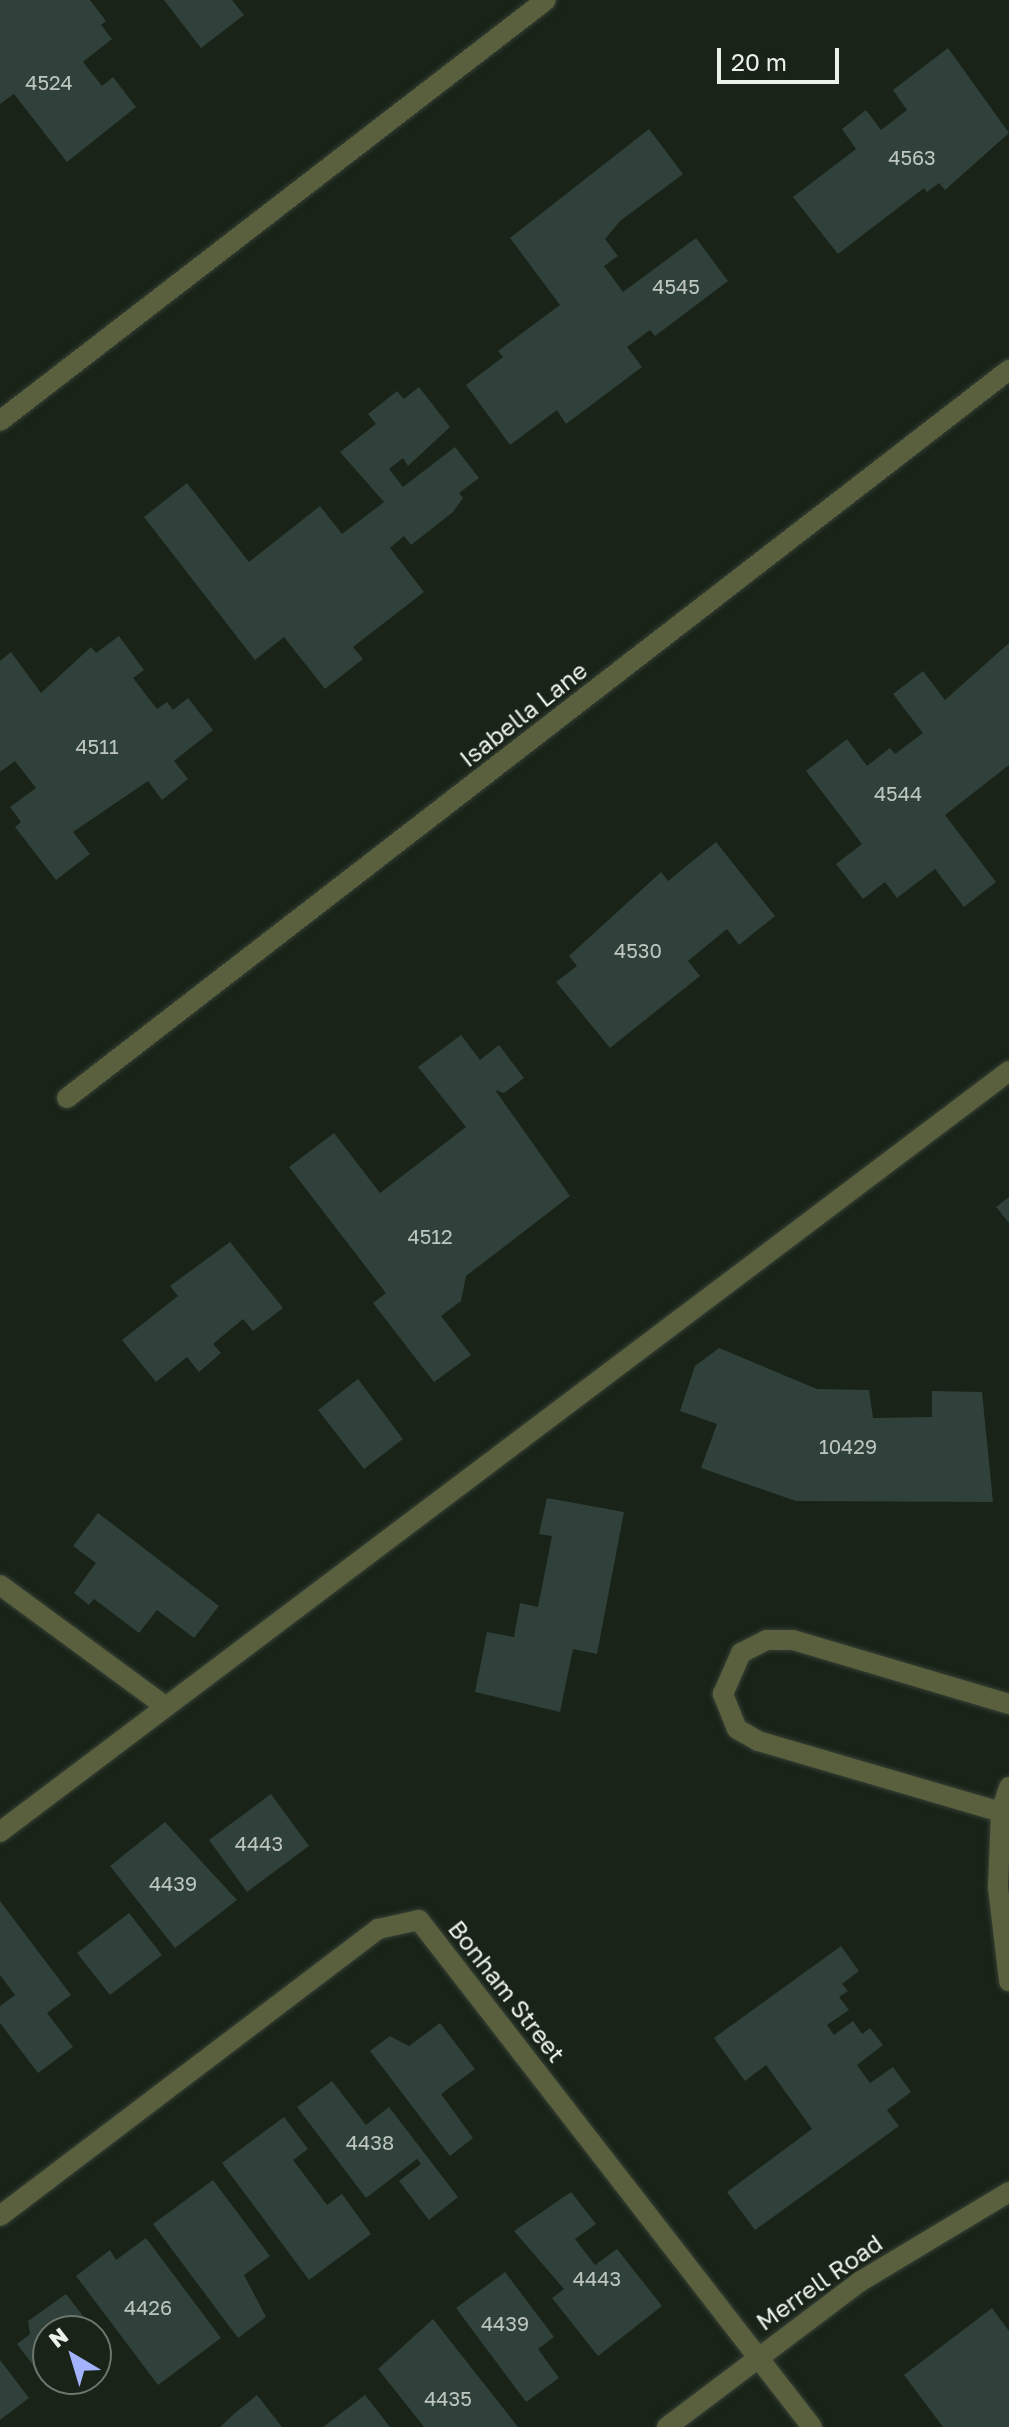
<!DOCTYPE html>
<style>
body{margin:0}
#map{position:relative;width:1009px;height:2427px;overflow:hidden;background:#192318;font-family:"Golos Text",sans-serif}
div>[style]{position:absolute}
.building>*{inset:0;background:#2f413a}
.roads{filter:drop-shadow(0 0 2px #364035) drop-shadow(0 0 2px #364035)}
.minor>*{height:20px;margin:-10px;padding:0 10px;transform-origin:10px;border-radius:10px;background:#5a603e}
span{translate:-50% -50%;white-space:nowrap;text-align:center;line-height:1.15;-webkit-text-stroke:6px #192318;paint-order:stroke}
.number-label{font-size:20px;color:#bcc6be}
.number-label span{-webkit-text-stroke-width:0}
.street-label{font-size:24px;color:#ebf2ea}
.north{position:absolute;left:32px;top:2315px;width:80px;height:80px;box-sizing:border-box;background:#192318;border:2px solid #6d766c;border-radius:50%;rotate:322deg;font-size:22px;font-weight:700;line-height:32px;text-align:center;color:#ebf2ea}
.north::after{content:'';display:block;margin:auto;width:28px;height:36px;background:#a2b2fd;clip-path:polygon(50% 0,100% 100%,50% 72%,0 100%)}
.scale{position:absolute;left:717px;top:48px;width:122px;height:36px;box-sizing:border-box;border:4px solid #ebf2ea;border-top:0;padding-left:10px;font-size:24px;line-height:28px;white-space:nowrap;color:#ebf2ea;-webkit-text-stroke:6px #192318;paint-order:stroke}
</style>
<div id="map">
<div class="building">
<div style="clip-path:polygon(0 0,90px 0,106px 21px,101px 25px,112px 39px,83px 62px,102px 86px,113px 77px,136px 107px,67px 162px,14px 94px,0 104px)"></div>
<div style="clip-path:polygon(164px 0,232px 0,244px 15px,201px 48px)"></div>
<div style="clip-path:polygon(948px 48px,1009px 133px,945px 190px,939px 183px,927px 192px,924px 188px,838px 254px,793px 197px,856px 149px,842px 129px,866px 110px,881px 130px,907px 110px,893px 90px)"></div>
<div style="clip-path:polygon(649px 129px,683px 174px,620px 221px,605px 239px,618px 256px,604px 266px,623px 292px,696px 238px,728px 281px,655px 336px,650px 330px,627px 347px,642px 367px,566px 424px,557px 410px,510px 445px,466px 385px,503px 357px,498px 351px,560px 305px,510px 238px)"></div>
<div style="clip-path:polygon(419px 387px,450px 427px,408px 466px,403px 458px,389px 469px,403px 487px,455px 447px,479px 478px,459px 493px,463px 498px,453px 512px,411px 545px,404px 536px,390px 548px,424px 592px,353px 647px,363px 659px,325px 689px,284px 637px,255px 660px,144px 517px,187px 483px,249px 562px,320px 506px,342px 534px,384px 502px,340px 452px,376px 424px,368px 414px,397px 391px,404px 399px)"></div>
<div style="clip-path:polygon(119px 636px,144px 670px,133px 678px,157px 709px,167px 702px,173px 710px,188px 698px,213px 730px,174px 761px,188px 779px,162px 800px,148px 781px,73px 832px,90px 854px,56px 880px,15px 827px,21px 822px,10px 807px,36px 788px,15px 761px,0 772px,0 661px,11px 652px,41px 693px,91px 647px,96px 653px)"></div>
<div style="clip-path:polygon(1009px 643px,1009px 765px,945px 815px,996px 882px,964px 907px,935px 869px,897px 898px,885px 882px,863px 899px,836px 864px,862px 844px,806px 771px,847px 739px,867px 766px,890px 748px,895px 754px,923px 733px,893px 694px,923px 671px,945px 700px)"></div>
<div style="clip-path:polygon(716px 842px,775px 916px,739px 945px,727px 929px,688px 961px,700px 976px,610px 1048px,556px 982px,577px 966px,569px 956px,661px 872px,668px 881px)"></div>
<div style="clip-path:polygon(461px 1035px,480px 1060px,499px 1045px,524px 1078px,504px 1093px,495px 1090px,570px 1196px,466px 1276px,461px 1301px,441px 1316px,471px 1355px,434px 1382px,373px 1303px,386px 1293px,289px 1167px,334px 1133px,380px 1193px,466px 1127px,418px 1067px)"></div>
<div style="clip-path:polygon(1009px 1197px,1009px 1223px,996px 1207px)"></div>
<div style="clip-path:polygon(230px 1242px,283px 1308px,253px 1331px,243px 1319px,213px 1344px,221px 1353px,199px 1372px,187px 1357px,156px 1382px,122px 1340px,178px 1296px,170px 1286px)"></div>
<div style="clip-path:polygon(719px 1348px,817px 1389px,869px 1390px,873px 1418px,932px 1417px,932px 1391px,982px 1392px,993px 1502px,796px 1501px,701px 1468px,717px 1424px,680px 1411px,695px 1366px)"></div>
<div style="clip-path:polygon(358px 1379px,403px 1439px,364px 1469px,318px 1410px)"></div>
<div style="clip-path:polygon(547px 1498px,624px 1512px,597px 1654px,573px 1649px,560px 1712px,475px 1692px,487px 1632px,514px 1637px,520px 1603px,538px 1607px,552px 1536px,539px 1534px)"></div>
<div style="clip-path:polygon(98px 1513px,219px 1606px,194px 1638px,157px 1610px,139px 1633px,94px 1599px,89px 1605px,74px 1593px,96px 1563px,73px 1546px)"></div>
<div style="clip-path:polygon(271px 1794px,309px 1846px,247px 1892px,209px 1840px)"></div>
<div style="clip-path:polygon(165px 1822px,237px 1900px,175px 1948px,110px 1866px)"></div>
<div style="clip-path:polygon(0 1901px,71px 1995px,47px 2013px,73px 2047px,38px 2073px,0 2023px,0 2006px,15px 1995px,0 1975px)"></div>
<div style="clip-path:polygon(129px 1913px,162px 1955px,110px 1995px,77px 1953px)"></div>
<div style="clip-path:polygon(841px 1946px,859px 1971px,842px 1984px,848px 1991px,839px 1997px,849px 2010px,827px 2025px,834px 2035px,853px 2021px,862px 2034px,870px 2028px,883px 2045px,857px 2065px,870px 2083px,893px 2067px,911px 2092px,887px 2110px,899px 2126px,755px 2230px,727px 2192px,812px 2129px,766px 2065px,745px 2081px,714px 2038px)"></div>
<div style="clip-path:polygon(440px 2023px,475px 2069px,441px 2094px,473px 2138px,450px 2156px,370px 2051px,390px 2036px,409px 2046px)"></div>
<div style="clip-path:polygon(332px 2081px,366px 2125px,389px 2107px,458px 2197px,429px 2220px,399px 2181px,421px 2164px,417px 2159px,366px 2198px,297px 2107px)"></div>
<div style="clip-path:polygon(284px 2117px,308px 2149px,293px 2160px,327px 2205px,342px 2194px,371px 2234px,309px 2280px,222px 2163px)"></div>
<div style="clip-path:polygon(213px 2180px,270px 2256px,244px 2275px,266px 2317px,238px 2338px,153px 2224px)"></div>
<div style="clip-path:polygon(571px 2192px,596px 2224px,575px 2239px,595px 2265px,617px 2249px,662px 2306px,598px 2356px,552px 2298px,564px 2289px,514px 2231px)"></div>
<div style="clip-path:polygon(146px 2238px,221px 2338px,158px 2385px,76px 2276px,110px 2250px,116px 2260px)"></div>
<div style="clip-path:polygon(505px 2272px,554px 2337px,538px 2349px,559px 2378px,526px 2402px,456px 2308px)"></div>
<div style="clip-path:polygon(66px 2294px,94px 2330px,48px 2331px,45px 2381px,17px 2344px,30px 2334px,28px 2321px)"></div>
<div style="clip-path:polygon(992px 2308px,1009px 2331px,1009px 2427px,943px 2427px,904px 2375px)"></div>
<div style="clip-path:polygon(433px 2319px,518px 2427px,424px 2427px,378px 2369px)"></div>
<div style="clip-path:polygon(0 2360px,29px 2398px,0 2420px)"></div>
<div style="clip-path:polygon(257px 2395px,282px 2427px,220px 2427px,234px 2414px)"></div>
<div style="clip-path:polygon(365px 2395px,390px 2427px,323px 2427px)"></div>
</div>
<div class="roads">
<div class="minor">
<div style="left:0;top:421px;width:689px;rotate:-37.63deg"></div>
<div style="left:67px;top:1098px;width:1191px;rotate:-37.7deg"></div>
<div style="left:0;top:1585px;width:205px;rotate:36.3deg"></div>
<div style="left:1009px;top:1787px;width:26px;rotate:108deg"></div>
<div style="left:1001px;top:1812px;width:75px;rotate:92.3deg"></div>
<div style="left:998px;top:1887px;width:95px;rotate:83.3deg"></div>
<div style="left:1001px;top:1812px;width:253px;rotate:-163.7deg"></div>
<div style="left:758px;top:1741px;width:24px;rotate:-150deg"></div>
<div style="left:737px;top:1729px;width:38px;rotate:-112deg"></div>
<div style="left:723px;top:1694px;width:45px;rotate:-66.3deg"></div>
<div style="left:741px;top:1653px;width:28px;rotate:-27deg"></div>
<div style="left:766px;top:1640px;width:27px"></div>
<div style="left:793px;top:1640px;width:225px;rotate:16.5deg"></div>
<div style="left:0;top:1832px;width:1264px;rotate:-37.02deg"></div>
<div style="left:0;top:2216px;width:475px;rotate:-37.2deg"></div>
<div style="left:378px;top:1929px;width:42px;rotate:-12.4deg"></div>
<div style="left:419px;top:1920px;width:641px;rotate:52.22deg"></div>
<div style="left:667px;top:2427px;width:243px;rotate:-37deg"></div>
<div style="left:861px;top:2281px;width:173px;rotate:-31deg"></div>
</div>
</div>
<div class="number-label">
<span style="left:49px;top:82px">4524</span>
<span style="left:912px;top:157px">4563</span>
<span style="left:676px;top:286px">4545</span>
<span style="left:97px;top:746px">4511</span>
<span style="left:898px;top:793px">4544</span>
<span style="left:638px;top:950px">4530</span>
<span style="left:430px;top:1236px">4512</span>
<span style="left:848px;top:1446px">10429</span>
<span style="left:259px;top:1843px">4443</span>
<span style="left:173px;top:1883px">4439</span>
<span style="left:370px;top:2142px">4438</span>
<span style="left:597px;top:2278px">4443</span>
<span style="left:148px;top:2307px">4426</span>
<span style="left:505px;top:2323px">4439</span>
<span style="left:448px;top:2398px">4435</span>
</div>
<div class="street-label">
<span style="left:523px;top:714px;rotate:-38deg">Isabella Lane</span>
<span style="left:507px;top:1991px;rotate:52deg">Bonham Street</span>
<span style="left:819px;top:2282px;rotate:-35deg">Merrell Road</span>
</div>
<div class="north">N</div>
<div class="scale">20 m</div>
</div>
